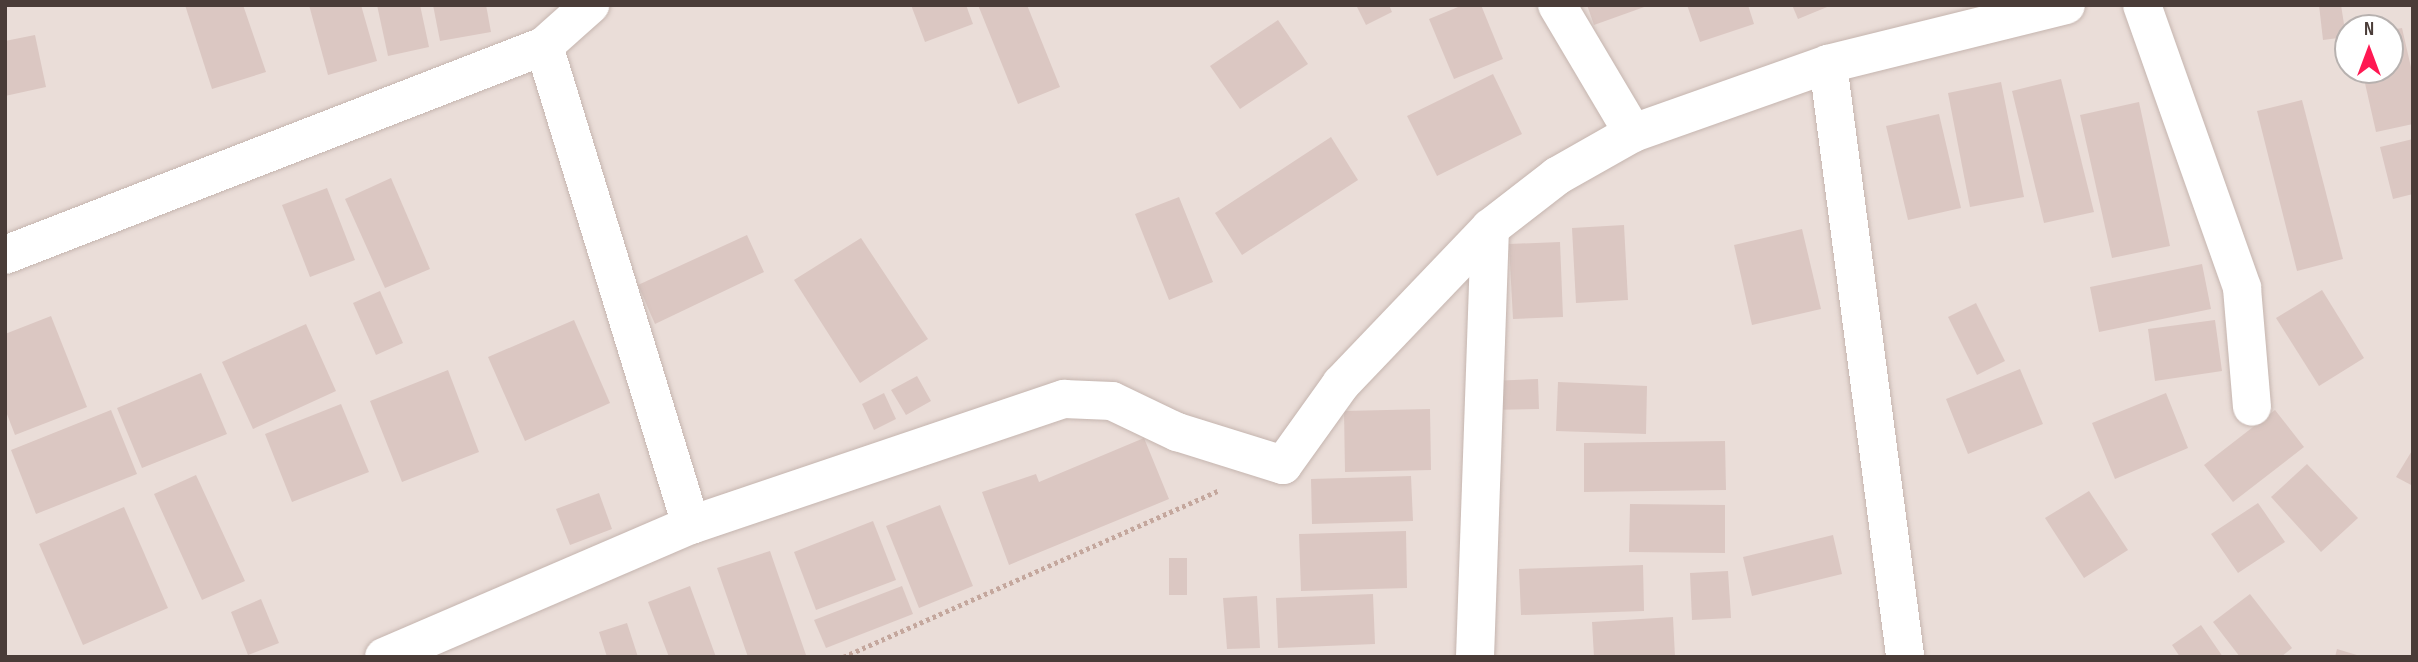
<!DOCTYPE html>
<style>
body{margin:0}
#map{position:relative;width:2418px;height:662px;overflow:hidden;background:#f6eeea;font-family:"Sofia Sans Condensed",sans-serif}
div>[style]{position:absolute}
.residential>*{inset:0;background:#eaddd8}
.building>*{inset:0;background:#dbc7c2}
.path>*{height:4.5px;margin-top:-2.25px;transform-origin:0;background:repeating-linear-gradient(90deg,#c4a79d 0 3.5px,transparent 0 7px)}
.roads{filter:drop-shadow(0 0 2px #c5b5af) drop-shadow(0 0 2px #c5b5af)}
.street>*{height:38px;margin:-19px;padding:0 19px;transform-origin:19px;border-radius:19px;background:#fff}
span{translate:-50% -50%;white-space:nowrap;text-align:center;line-height:1.15;-webkit-text-stroke:6px #fff;paint-order:stroke}
.frame{position:absolute;inset:0;border:7px solid #4a3c38;pointer-events:none}
.north{position:absolute;left:2334px;top:14px;width:70px;height:70px;box-sizing:border-box;background:#fff;border:2px solid #b7b1af;border-radius:50%;rotate:0deg;font-size:19px;font-weight:700;line-height:28px;text-align:center;color:#4a3c38}
.north::after{content:'';display:block;margin:auto;width:24px;height:32px;background:#ff1852;clip-path:polygon(50% 0,100% 100%,50% 72%,0 100%)}
</style>
<div id="map">
<div class="residential">
<div style="clip-path:polygon(evenodd,5px 5px,2413px 5px,2413px 657px,5px 657px,5px 5px,2348px 28px,2390px 28px,2390px 70px,2348px 70px,2348px 28px)"></div>
</div>
<div class="building">
<div style="clip-path:polygon(185px 5px,243px 5px,266px 72px,212px 89px)"></div>
<div style="clip-path:polygon(309px 5px,361px 5px,377px 61px,328px 75px)"></div>
<div style="clip-path:polygon(377px 5px,420px 5px,429px 47px,388px 56px)"></div>
<div style="clip-path:polygon(433px 5px,486px 5px,491px 32px,440px 41px)"></div>
<div style="clip-path:polygon(911px 5px,966px 5px,973px 24px,925px 42px)"></div>
<div style="clip-path:polygon(978px 5px,1027px 5px,1060px 87px,1018px 104px)"></div>
<div style="clip-path:polygon(1356px 5px,1389px 5px,1392px 12px,1366px 25px)"></div>
<div style="clip-path:polygon(1463px 5px,1481px 5px,1503px 59px,1454px 79px,1429px 19px)"></div>
<div style="clip-path:polygon(1587px 5px,1647px 5px,1647px 6px,1594px 25px)"></div>
<div style="clip-path:polygon(1687px 5px,1748px 5px,1754px 24px,1700px 42px)"></div>
<div style="clip-path:polygon(1792px 5px,1832px 5px,1798px 19px)"></div>
<div style="clip-path:polygon(2319px 5px,2341px 5px,2346px 37px,2323px 40px)"></div>
<div style="clip-path:polygon(1278px 20px,1308px 64px,1240px 109px,1210px 66px)"></div>
<div style="clip-path:polygon(2402px 28px,2413px 76px,2413px 124px,2376px 132px,2362px 70px,2390px 70px,2390px 30px)"></div>
<div style="clip-path:polygon(35px 35px,46px 87px,5px 96px,5px 41px)"></div>
<div style="clip-path:polygon(1493px 74px,1522px 134px,1437px 176px,1407px 116px)"></div>
<div style="clip-path:polygon(2061px 79px,2094px 212px,2044px 223px,2012px 91px)"></div>
<div style="clip-path:polygon(2001px 82px,2024px 197px,1970px 207px,1948px 93px)"></div>
<div style="clip-path:polygon(2302px 100px,2343px 259px,2297px 271px,2257px 111px)"></div>
<div style="clip-path:polygon(2139px 102px,2170px 246px,2112px 258px,2080px 115px)"></div>
<div style="clip-path:polygon(1939px 114px,1961px 208px,1908px 220px,1886px 126px)"></div>
<div style="clip-path:polygon(1331px 137px,1358px 180px,1242px 255px,1215px 213px)"></div>
<div style="clip-path:polygon(2413px 139px,2413px 194px,2393px 199px,2380px 147px)"></div>
<div style="clip-path:polygon(391px 178px,430px 269px,385px 288px,345px 199px)"></div>
<div style="clip-path:polygon(327px 188px,355px 260px,310px 277px,282px 205px)"></div>
<div style="clip-path:polygon(1179px 197px,1213px 282px,1169px 300px,1135px 214px)"></div>
<div style="clip-path:polygon(1624px 225px,1628px 300px,1576px 303px,1572px 228px)"></div>
<div style="clip-path:polygon(1802px 229px,1821px 309px,1752px 325px,1734px 245px)"></div>
<div style="clip-path:polygon(747px 235px,764px 272px,655px 324px,638px 285px)"></div>
<div style="clip-path:polygon(861px 238px,928px 339px,860px 383px,794px 280px)"></div>
<div style="clip-path:polygon(1560px 242px,1563px 317px,1513px 319px,1509px 244px)"></div>
<div style="clip-path:polygon(2202px 264px,2211px 309px,2099px 332px,2090px 287px)"></div>
<div style="clip-path:polygon(2322px 290px,2364px 358px,2319px 386px,2276px 318px)"></div>
<div style="clip-path:polygon(380px 291px,403px 343px,376px 355px,353px 303px)"></div>
<div style="clip-path:polygon(1976px 303px,2005px 361px,1977px 375px,1948px 317px)"></div>
<div style="clip-path:polygon(51px 316px,87px 407px,15px 435px,5px 409px,5px 334px)"></div>
<div style="clip-path:polygon(574px 320px,610px 403px,525px 441px,488px 357px)"></div>
<div style="clip-path:polygon(2215px 320px,2222px 371px,2155px 381px,2148px 329px)"></div>
<div style="clip-path:polygon(306px 324px,336px 391px,253px 429px,222px 362px)"></div>
<div style="clip-path:polygon(2020px 369px,2043px 424px,1968px 454px,1946px 399px)"></div>
<div style="clip-path:polygon(448px 370px,479px 452px,402px 482px,370px 401px)"></div>
<div style="clip-path:polygon(201px 373px,227px 434px,142px 468px,117px 408px)"></div>
<div style="clip-path:polygon(917px 376px,931px 401px,906px 415px,891px 390px)"></div>
<div style="clip-path:polygon(1538px 379px,1539px 409px,1490px 410px,1490px 381px)"></div>
<div style="clip-path:polygon(1558px 382px,1647px 386px,1646px 434px,1556px 431px)"></div>
<div style="clip-path:polygon(884px 393px,896px 419px,874px 430px,862px 404px)"></div>
<div style="clip-path:polygon(2166px 393px,2188px 448px,2115px 479px,2092px 423px)"></div>
<div style="clip-path:polygon(341px 404px,369px 472px,292px 502px,265px 434px)"></div>
<div style="clip-path:polygon(1430px 409px,1431px 470px,1345px 472px,1344px 411px)"></div>
<div style="clip-path:polygon(111px 410px,137px 474px,36px 514px,11px 450px)"></div>
<div style="clip-path:polygon(2275px 410px,2304px 447px,2233px 502px,2204px 465px)"></div>
<div style="clip-path:polygon(1144px 438px,1169px 499px,1009px 565px,982px 492px,1036px 474px,1039px 482px)"></div>
<div style="clip-path:polygon(1725px 441px,1726px 490px,1584px 492px,1584px 443px)"></div>
<div style="clip-path:polygon(2413px 449px,2413px 486px,2396px 477px)"></div>
<div style="clip-path:polygon(2307px 464px,2358px 518px,2321px 552px,2271px 497px)"></div>
<div style="clip-path:polygon(196px 475px,245px 581px,202px 600px,154px 494px)"></div>
<div style="clip-path:polygon(1411px 476px,1413px 521px,1312px 524px,1311px 479px)"></div>
<div style="clip-path:polygon(2089px 491px,2128px 550px,2084px 578px,2045px 518px)"></div>
<div style="clip-path:polygon(599px 493px,612px 529px,570px 545px,556px 509px)"></div>
<div style="clip-path:polygon(2258px 503px,2285px 542px,2238px 573px,2211px 534px)"></div>
<div style="clip-path:polygon(1630px 504px,1725px 505px,1725px 553px,1629px 552px)"></div>
<div style="clip-path:polygon(940px 505px,973px 586px,919px 608px,886px 526px)"></div>
<div style="clip-path:polygon(124px 507px,168px 608px,83px 645px,39px 544px)"></div>
<div style="clip-path:polygon(873px 521px,896px 580px,816px 610px,794px 552px)"></div>
<div style="clip-path:polygon(1406px 531px,1407px 588px,1301px 591px,1299px 534px)"></div>
<div style="clip-path:polygon(1833px 535px,1842px 574px,1752px 596px,1743px 557px)"></div>
<div style="clip-path:polygon(770px 551px,806px 655px,800px 657px,748px 657px,717px 568px)"></div>
<div style="clip-path:polygon(1169px 558px,1187px 558px,1187px 595px,1169px 595px)"></div>
<div style="clip-path:polygon(1643px 565px,1644px 611px,1521px 615px,1519px 569px)"></div>
<div style="clip-path:polygon(1728px 571px,1731px 618px,1692px 620px,1690px 573px)"></div>
<div style="clip-path:polygon(690px 586px,716px 657px,669px 657px,648px 602px)"></div>
<div style="clip-path:polygon(902px 586px,913px 614px,826px 648px,814px 620px)"></div>
<div style="clip-path:polygon(1373px 594px,1375px 644px,1278px 648px,1276px 598px)"></div>
<div style="clip-path:polygon(2250px 594px,2292px 648px,2281px 657px,2240px 657px,2213px 622px)"></div>
<div style="clip-path:polygon(1257px 596px,1260px 648px,1227px 649px,1223px 598px)"></div>
<div style="clip-path:polygon(261px 599px,279px 643px,248px 655px,231px 612px)"></div>
<div style="clip-path:polygon(1673px 617px,1675px 657px,1594px 657px,1592px 622px)"></div>
<div style="clip-path:polygon(627px 623px,638px 657px,607px 657px,599px 632px)"></div>
<div style="clip-path:polygon(2201px 625px,2223px 657px,2180px 657px,2172px 645px)"></div>
<div style="clip-path:polygon(2337px 649px,2360px 656px,2360px 657px,2335px 657px)"></div>
</div>
<div class="path">
<div style="left:843px;top:657px;width:412px;rotate:-23.9deg"></div>
</div>
<div class="roads">
<div class="street">
<div style="left:1557px;top:5px;width:149px;rotate:59.3deg"></div>
<div style="left:2142px;top:5px;width:300px;rotate:70.5deg"></div>
<div style="left:2242px;top:288px;width:119px;rotate:85.2deg"></div>
<div style="left:544px;top:46px;width:501px;rotate:72.94deg"></div>
<div style="left:1828px;top:64px;width:596px;rotate:82.58deg"></div>
<div style="left:5px;top:255px;width:578px;rotate:-21.19deg"></div>
<div style="left:544px;top:46px;width:62px;rotate:-41.7deg"></div>
<div style="left:384px;top:657px;width:334px;rotate:-23.3deg"></div>
<div style="left:691px;top:525px;width:394px;rotate:-18.7deg"></div>
<div style="left:1064px;top:399px;width:48px;rotate:2.4deg"></div>
<div style="left:1112px;top:401px;width:72px;rotate:25.5deg"></div>
<div style="left:1177px;top:432px;width:111px;rotate:17.3deg"></div>
<div style="left:1283px;top:465px;width:100px;rotate:-54.4deg"></div>
<div style="left:1341px;top:384px;width:216px;rotate:-46.3deg"></div>
<div style="left:1490px;top:228px;width:85px;rotate:-37.8deg"></div>
<div style="left:1557px;top:176px;width:87px;rotate:-29.5deg"></div>
<div style="left:1633px;top:133px;width:207px;rotate:-19.5deg"></div>
<div style="left:1828px;top:64px;width:245px;rotate:-13.9deg"></div>
<div style="left:1475px;top:657px;width:429px;rotate:-88deg"></div>
</div>
</div>
<div class="frame"></div>
<div class="north">N</div>
</div>
